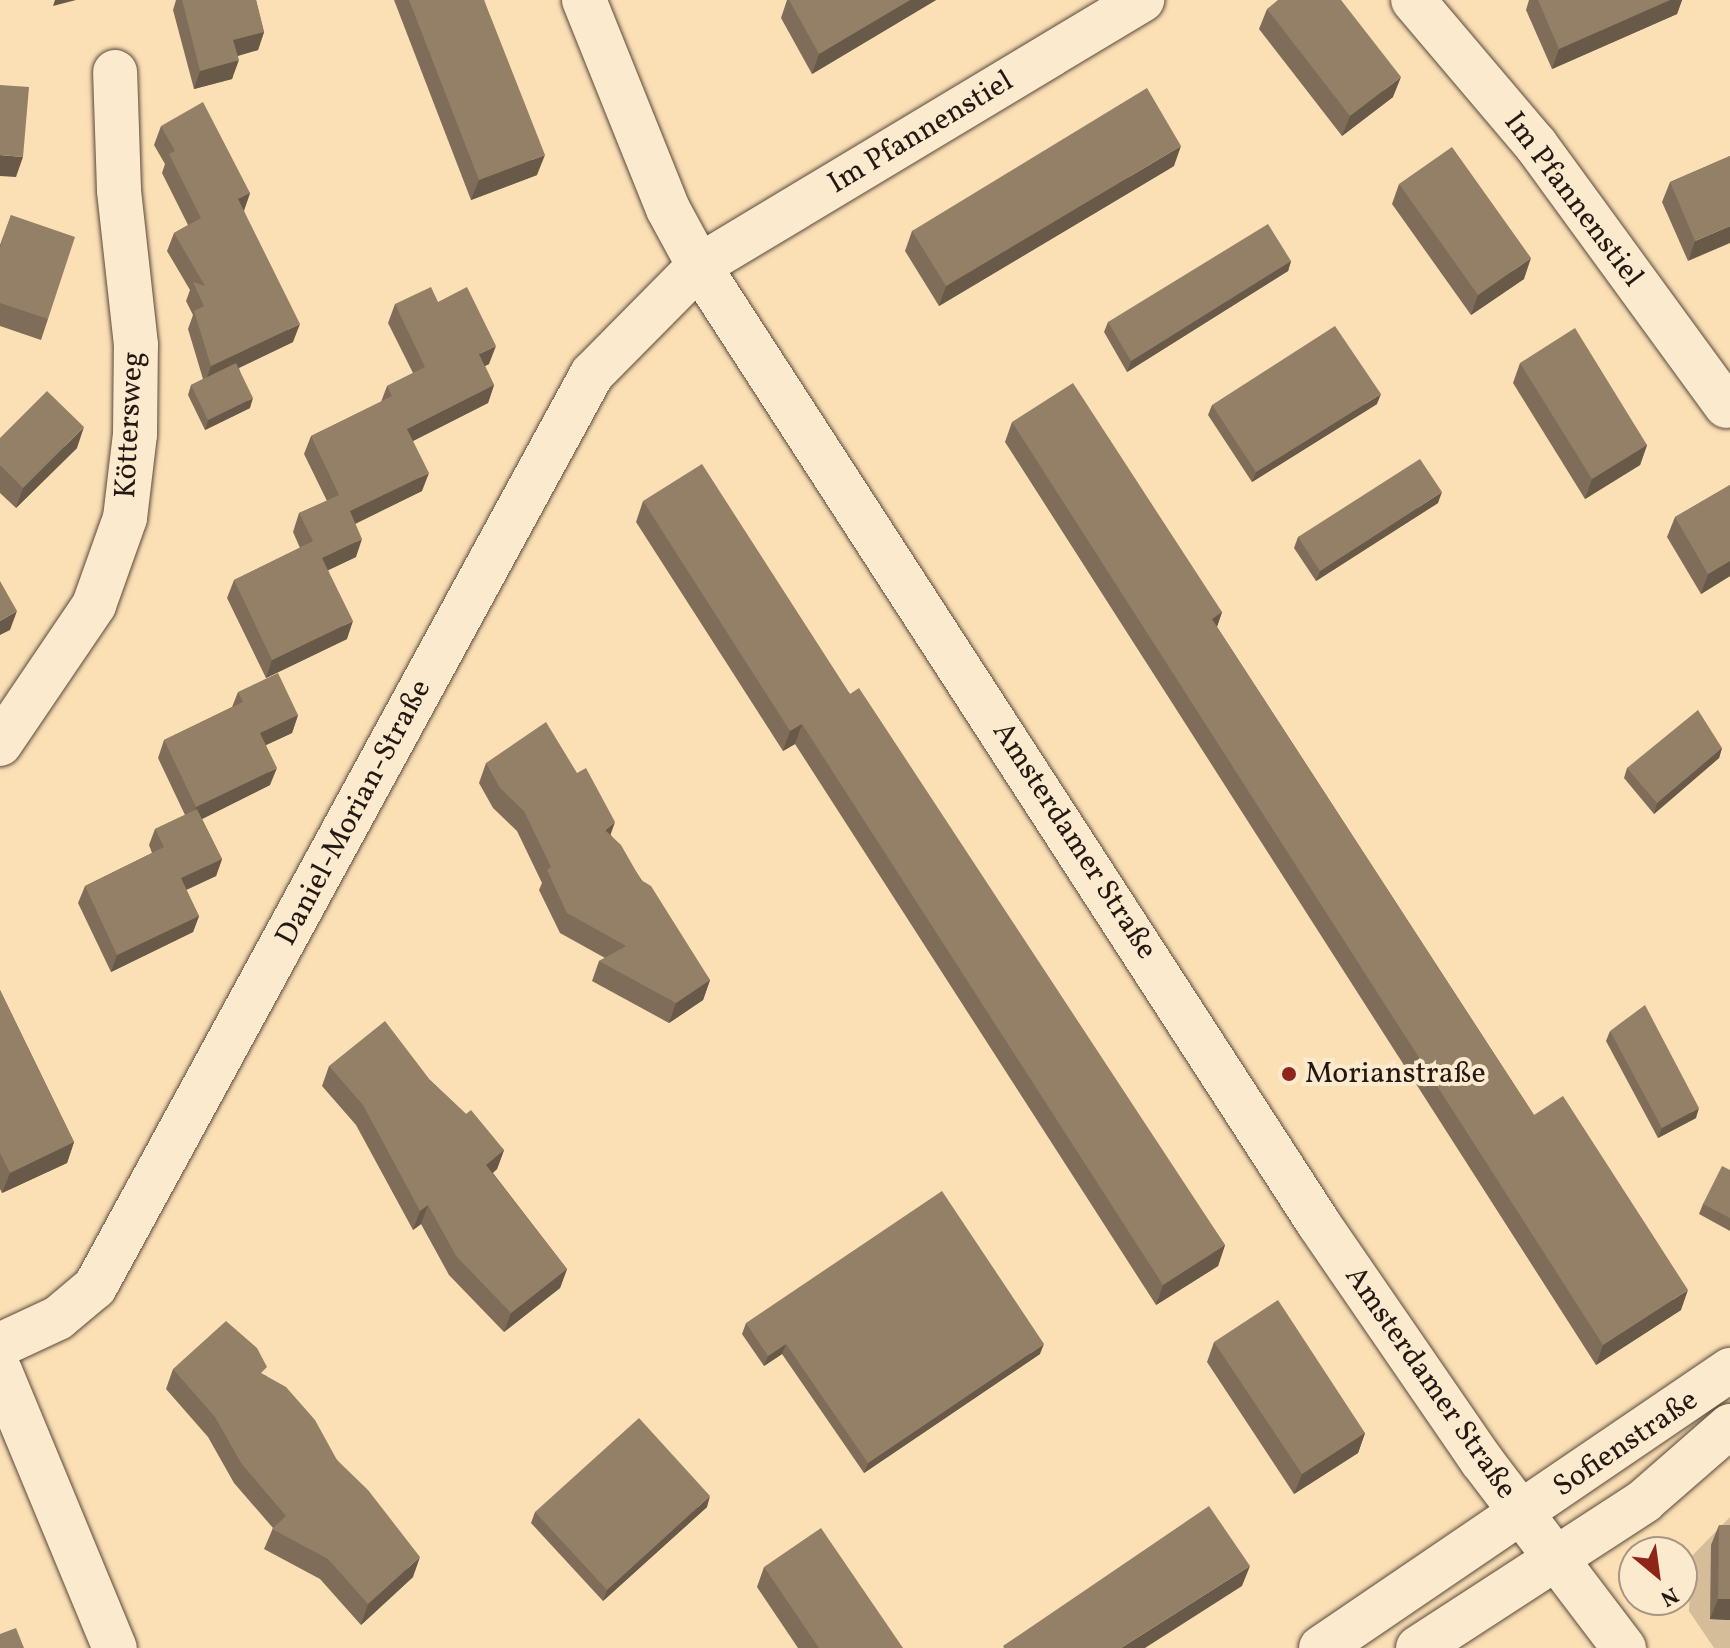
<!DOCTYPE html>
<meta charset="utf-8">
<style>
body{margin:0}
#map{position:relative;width:1730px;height:1648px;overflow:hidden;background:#fbdfb5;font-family:Vollkorn,serif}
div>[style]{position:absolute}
.green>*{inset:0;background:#d6bd99}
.roads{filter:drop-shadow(0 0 2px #5a4a3b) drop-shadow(0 0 2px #5a4a3b)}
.minor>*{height:44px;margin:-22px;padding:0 22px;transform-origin:22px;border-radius:22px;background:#fceacf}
.tertiary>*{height:44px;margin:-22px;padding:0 22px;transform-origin:22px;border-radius:22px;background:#fceacf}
.wall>*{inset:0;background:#7f6d59}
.shaded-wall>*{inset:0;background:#685948}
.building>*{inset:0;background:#947f67}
.dots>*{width:22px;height:22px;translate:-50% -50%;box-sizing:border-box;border:4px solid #fceacf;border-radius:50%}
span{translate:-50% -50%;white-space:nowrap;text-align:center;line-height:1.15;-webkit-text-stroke:8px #fceacf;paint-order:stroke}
.street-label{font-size:30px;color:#241812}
.poi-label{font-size:30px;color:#241812}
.left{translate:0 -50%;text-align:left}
.north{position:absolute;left:1618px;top:1536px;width:80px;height:80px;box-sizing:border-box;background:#fceacf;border:2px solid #a69683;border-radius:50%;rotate:151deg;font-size:22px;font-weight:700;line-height:32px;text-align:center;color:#241812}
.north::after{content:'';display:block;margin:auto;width:28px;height:36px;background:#8f2418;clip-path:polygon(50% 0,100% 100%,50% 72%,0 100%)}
</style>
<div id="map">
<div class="green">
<div style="clip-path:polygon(1730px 1517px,1730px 1648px,1714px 1648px,1689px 1611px,1691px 1557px)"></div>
</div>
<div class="roads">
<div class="minor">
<div style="left:1413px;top:0;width:190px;rotate:49.7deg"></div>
<div style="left:1536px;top:145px;width:323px;rotate:53.9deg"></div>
<div style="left:0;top:744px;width:168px;rotate:-55.9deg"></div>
<div style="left:94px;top:605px;width:92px;rotate:-70.4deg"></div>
<div style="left:125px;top:518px;width:85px;rotate:-83.2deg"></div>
<div style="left:135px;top:434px;width:89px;rotate:-89.4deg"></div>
<div style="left:136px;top:345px;width:156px;rotate:-96.3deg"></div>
<div style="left:119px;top:190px;width:118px;rotate:-91.9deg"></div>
<div style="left:0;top:1345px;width:64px;rotate:-25deg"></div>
<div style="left:58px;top:1318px;width:48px;rotate:-40deg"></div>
<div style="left:95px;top:1287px;width:1040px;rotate:-61.44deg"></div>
<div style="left:592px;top:374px;width:152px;rotate:-45.3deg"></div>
<div style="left:699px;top:266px;width:517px;rotate:-30.98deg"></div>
<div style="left:0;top:1371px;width:300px;rotate:67.5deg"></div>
<div style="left:1321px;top:1648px;width:495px;rotate:-34.2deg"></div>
<div style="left:1418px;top:1648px;width:270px;rotate:-33deg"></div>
<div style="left:1644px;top:1501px;width:114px;rotate:-41.1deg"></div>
</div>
<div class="tertiary">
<div style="left:584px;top:0;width:225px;rotate:68.1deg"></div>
<div style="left:668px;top:209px;width:65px;rotate:61.5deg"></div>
<div style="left:699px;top:266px;width:1141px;rotate:57.09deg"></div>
<div style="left:1319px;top:1224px;width:288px;rotate:55.5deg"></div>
<div style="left:1482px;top:1461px;width:235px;rotate:52.8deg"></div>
</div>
</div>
<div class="wall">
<div style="clip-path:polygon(176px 0,256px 0,264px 32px,258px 50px,238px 56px,232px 79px,194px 89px,173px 10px)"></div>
<div style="clip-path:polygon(394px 0,484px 0,537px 175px,471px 200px)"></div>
<div style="clip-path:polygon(787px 0,936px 0,812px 74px,781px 18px)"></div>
<div style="clip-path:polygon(1529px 0,1682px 0,1677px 14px,1552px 69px,1526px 10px)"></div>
<div style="clip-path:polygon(1267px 9px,1393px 97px,1342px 136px,1259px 29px)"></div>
<div style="clip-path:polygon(161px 126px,250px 193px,244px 211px,293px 342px,239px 368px,250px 408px,205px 430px,188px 395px,191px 385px,203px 379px,188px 329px,193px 315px,186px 301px,190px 290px,167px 251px,174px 233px,188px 225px,162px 173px,165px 164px,154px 145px)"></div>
<div style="clip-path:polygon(1730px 156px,1688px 261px,1662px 202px,1670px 182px)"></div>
<div style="clip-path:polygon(1174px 166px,939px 306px,905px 251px,912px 231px)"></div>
<div style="clip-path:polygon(1399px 184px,1524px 279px,1471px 315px,1392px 204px)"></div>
<div style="clip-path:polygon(11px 215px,48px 319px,41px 340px,0 326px,0 245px)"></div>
<div style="clip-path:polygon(1291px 261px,1288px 271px,1127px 372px,1104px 332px,1108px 322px)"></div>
<div style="clip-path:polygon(438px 302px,489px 364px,485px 366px,494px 385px,488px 403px,413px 441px,422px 491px,355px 523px,356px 557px,328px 570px,347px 639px,266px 678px,227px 598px,234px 580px,300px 548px,293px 532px,299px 513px,327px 501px,304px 454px,311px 436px,381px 402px,387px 386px,413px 373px,388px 323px,395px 304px)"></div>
<div style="clip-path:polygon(1520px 363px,1647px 445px,1640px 465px,1585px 499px,1513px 383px)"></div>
<div style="clip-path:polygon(1377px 404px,1252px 482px,1208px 415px,1212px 405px)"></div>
<div style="clip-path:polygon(1012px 422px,1222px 612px,1217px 627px,1534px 1115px,1681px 1310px,1596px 1365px,1005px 442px)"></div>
<div style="clip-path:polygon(0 438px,77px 448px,16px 508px,0 493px)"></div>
<div style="clip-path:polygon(1730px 485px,1730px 576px,1701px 594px,1667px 537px,1675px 517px)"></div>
<div style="clip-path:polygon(643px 501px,850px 694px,1225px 1245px,1218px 1266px,1156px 1305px,795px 744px,783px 751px,636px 522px)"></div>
<div style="clip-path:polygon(1438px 503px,1316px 581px,1294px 548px,1298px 537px)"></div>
<div style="clip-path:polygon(238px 692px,298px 715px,292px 733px,266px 745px,270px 785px,202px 819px,222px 859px,216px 876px,186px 890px,199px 916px,193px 932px,111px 972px,78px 903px,85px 886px,152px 853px,149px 845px,155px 829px,185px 815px,158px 758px,164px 740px,232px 707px)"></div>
<div style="clip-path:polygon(1722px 748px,1719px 758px,1654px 814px,1624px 778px,1627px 768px)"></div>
<div style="clip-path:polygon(486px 763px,611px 835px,710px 980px,703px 1000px,669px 1023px,592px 981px,599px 961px,605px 958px,560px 933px,539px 890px,542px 883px,517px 831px,493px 808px,479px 783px)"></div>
<div style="clip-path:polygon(0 990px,74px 1142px,67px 1163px,2px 1193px,0 1189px)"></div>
<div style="clip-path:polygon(1610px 1031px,1696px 1118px,1658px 1138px,1606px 1041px)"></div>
<div style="clip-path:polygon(329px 1066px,430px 1080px,504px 1150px,497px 1169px,493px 1173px,567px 1269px,560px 1288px,504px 1332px,449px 1275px,421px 1224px,413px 1230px,356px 1125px,322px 1086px)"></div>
<div style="clip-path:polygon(1730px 1170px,1730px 1231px,1699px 1214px,1703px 1204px)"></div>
<div style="clip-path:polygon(746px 1323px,1040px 1354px,864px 1473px,782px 1354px,764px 1366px,742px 1334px)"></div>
<div style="clip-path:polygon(1214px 1342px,1365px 1433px,1358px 1453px,1294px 1494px,1207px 1362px)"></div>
<div style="clip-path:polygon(173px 1369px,265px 1375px,337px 1460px,413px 1577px,361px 1625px,320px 1579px,264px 1549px,273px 1528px,234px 1483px,208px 1437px,166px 1389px)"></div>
<div style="clip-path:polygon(707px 1507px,603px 1601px,531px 1523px,535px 1512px)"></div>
<div style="clip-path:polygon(1719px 1525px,1730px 1525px,1730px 1620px,1710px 1619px,1711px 1545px)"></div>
<div style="clip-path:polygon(764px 1567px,903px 1648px,798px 1648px,757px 1587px)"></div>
</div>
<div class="shaded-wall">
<div style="clip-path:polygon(55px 0,76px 0,53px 6px)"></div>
<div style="clip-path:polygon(910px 0,936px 0,812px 74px,819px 54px)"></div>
<div style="clip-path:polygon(1670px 0,1682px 0,1677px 14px,1552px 69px,1559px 49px)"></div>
<div style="clip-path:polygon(264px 32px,258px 50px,226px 59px,233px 40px)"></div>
<div style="clip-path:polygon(239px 60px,232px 79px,194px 89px,200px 71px)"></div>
<div style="clip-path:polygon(1401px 77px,1393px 97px,1342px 136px,1350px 116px)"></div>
<div style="clip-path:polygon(1181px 146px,1174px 166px,939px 306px,946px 286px)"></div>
<div style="clip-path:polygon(0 155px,23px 157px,16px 177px,0 176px)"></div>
<div style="clip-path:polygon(545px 155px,537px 175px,471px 200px,479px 180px)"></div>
<div style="clip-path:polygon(250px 193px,243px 212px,238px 199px)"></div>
<div style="clip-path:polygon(1730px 226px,1730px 243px,1688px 261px,1695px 241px)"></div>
<div style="clip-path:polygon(1531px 258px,1524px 279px,1471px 315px,1478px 295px)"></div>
<div style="clip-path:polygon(1291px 261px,1288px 271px,1127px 372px,1131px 361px)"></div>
<div style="clip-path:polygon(300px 324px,293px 342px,205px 384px,211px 366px)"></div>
<div style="clip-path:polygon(496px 346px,489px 364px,473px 372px,479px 354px)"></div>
<div style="clip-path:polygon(494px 385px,488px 403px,401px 447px,407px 429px)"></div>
<div style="clip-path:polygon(1381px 394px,1377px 404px,1252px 482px,1256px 472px)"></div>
<div style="clip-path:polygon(253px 398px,250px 408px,205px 430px,208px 420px)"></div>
<div style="clip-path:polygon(84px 427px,77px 448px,16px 508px,23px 488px)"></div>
<div style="clip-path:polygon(1647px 445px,1640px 465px,1585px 499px,1592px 479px)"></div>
<div style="clip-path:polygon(429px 473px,422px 491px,343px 530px,350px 511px)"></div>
<div style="clip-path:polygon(1442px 492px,1438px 503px,1316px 581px,1320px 571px)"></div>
<div style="clip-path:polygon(362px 539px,356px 557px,316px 576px,322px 558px)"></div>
<div style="clip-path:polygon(1730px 561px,1730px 576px,1701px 594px,1708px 574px)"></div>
<div style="clip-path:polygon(17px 611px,10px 630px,0 635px,0 621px)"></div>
<div style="clip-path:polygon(1222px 612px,1215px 632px,1212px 619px)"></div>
<div style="clip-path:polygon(353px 621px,347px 639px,266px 678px,272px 660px)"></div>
<div style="clip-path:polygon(298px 715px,292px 733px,253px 751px,260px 733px)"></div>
<div style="clip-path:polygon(802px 724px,795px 744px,783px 751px,790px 731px)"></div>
<div style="clip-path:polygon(1722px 748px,1719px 758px,1654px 814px,1657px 803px)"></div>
<div style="clip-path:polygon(277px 768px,270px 785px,190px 825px,196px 807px)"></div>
<div style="clip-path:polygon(615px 822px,608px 842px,605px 830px)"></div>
<div style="clip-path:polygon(222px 859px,216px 876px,175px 895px,181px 878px)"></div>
<div style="clip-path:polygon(199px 916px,193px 932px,111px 972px,117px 955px)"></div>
<div style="clip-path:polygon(710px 980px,703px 1000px,669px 1023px,676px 1003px)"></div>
<div style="clip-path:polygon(1699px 1108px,1696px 1118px,1658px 1138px,1662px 1128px)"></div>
<div style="clip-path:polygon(74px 1142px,67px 1163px,2px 1193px,10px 1173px)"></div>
<div style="clip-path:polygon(504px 1150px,497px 1169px,479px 1184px,486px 1165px)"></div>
<div style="clip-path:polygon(428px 1205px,421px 1224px,413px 1230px,420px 1211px)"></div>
<div style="clip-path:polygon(1225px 1245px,1218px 1266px,1156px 1305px,1163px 1285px)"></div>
<div style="clip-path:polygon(567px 1269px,560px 1288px,504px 1332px,511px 1313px)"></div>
<div style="clip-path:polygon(1688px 1290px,1681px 1310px,1596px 1365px,1603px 1345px)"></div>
<div style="clip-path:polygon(786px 1344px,782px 1354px,764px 1366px,768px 1356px)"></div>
<div style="clip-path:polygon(1044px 1344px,1040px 1354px,864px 1473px,868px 1463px)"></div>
<div style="clip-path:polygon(1365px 1433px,1358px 1453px,1294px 1494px,1302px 1474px)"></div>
<div style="clip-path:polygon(710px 1496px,707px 1507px,603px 1601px,607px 1590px)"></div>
<div style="clip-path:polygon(420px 1557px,413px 1577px,361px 1625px,368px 1604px)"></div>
<div style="clip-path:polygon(1250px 1566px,1242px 1586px,1145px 1648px,1121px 1648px)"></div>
<div style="clip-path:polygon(1718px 1599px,1730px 1599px,1730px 1620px,1710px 1619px)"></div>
</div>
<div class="building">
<div style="clip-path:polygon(182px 0,256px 0,264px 32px,233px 40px,239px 60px,200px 71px)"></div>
<div style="clip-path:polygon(409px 0,484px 0,545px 155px,479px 180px)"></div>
<div style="clip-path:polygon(789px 0,910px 0,819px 54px)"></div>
<div style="clip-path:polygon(1278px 0,1341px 0,1401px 77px,1350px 116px,1267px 9px)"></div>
<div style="clip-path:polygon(1538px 0,1670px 0,1559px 49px)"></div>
<div style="clip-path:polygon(0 85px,29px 87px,23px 157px,0 155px)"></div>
<div style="clip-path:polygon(1147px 88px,1181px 146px,946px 286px,912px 231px)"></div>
<div style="clip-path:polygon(203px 102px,250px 193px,238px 199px,300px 324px,211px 366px,194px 311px,204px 306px,193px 282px,205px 286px,174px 233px,201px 218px,169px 154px,175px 151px,161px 126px)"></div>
<div style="clip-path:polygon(1452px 147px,1531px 258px,1478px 295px,1399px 184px)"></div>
<div style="clip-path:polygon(1730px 156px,1730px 226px,1695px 241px,1670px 182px)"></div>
<div style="clip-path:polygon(11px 215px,75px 237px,48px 319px,0 303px,0 248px)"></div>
<div style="clip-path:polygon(1268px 224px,1291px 261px,1131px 361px,1108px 322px)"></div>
<div style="clip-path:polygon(431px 287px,438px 302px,467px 287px,496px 346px,479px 354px,494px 385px,407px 429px,429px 473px,350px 511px,362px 539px,322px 558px,353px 621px,272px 660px,234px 580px,313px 541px,299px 513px,339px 495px,311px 436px,392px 396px,387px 386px,425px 367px,395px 304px)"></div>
<div style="clip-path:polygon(1335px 326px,1381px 394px,1256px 472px,1212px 405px)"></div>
<div style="clip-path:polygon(1575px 328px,1647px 445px,1592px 479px,1520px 363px)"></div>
<div style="clip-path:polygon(236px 363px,253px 398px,208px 420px,191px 385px)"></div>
<div style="clip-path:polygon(1073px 383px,1222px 612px,1212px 619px,1534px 1115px,1563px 1096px,1688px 1290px,1603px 1345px,1012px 422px)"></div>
<div style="clip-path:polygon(47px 391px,84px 427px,23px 488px,0 465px,0 438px)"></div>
<div style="clip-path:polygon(1420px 459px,1442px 492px,1320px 571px,1298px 537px)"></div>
<div style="clip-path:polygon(702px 464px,850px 694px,859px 688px,1225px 1245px,1163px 1285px,802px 724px,790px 731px,643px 501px)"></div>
<div style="clip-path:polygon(1730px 485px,1730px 561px,1708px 574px,1675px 517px)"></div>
<div style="clip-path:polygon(0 581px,17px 611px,0 621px)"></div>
<div style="clip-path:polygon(278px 673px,298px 715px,260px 733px,277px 768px,196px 807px,164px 740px,243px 702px,238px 692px)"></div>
<div style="clip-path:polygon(1698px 710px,1722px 748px,1657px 803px,1627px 768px)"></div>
<div style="clip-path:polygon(546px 722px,577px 773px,586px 768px,615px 822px,605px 830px,621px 845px,641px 880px,651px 886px,710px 980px,676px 1003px,599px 961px,626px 946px,567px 913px,547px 870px,551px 867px,524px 811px,500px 788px,486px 763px)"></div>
<div style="clip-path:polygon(197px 809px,222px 859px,181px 878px,199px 916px,117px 955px,85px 886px,164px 847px,155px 829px)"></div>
<div style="clip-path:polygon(0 990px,74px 1142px,10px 1173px,0 1153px)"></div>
<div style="clip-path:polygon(1645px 1005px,1699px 1108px,1662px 1128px,1610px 1031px)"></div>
<div style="clip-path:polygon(385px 1021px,430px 1080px,466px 1114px,471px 1110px,504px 1150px,486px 1165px,567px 1269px,511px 1313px,456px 1256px,428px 1205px,420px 1211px,363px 1105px,329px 1066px)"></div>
<div style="clip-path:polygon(1722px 1166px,1730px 1170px,1730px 1218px,1703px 1204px)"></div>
<div style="clip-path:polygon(942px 1191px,1044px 1344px,868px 1463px,786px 1344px,768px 1356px,746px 1323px)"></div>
<div style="clip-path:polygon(1278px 1300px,1365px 1433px,1302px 1474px,1214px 1342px)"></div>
<div style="clip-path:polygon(226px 1321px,257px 1348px,267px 1367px,261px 1373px,286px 1387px,315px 1420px,337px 1460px,368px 1490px,420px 1557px,368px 1604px,328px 1559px,272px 1529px,286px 1516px,241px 1463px,215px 1417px,173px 1369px)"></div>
<div style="clip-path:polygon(639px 1418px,710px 1496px,607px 1590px,535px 1512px)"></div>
<div style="clip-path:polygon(1209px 1506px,1250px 1566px,1121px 1648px,1004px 1648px,1003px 1646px)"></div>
<div style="clip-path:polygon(1719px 1525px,1730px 1525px,1730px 1599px,1718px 1599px)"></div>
<div style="clip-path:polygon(821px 1528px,903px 1648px,819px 1648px,764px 1567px)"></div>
<div style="clip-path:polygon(16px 1628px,24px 1648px,0 1648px,0 1634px)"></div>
</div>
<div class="dots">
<div style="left:1289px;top:1074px;background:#8f2418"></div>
</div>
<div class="street-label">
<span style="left:921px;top:133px;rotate:-31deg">Im Pfannenstiel</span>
<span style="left:1573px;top:200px;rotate:53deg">Im Pfannenstiel</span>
<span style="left:130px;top:425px;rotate:-87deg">Köttersweg</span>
<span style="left:354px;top:813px;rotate:-62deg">Daniel-Morian-Straße</span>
<span style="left:1074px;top:841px;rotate:57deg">Amsterdamer Straße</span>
<span style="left:1430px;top:1383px;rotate:55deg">Amsterdamer Straße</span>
<span style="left:1626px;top:1444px;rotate:-34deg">Sofienstraße</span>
</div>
<div class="poi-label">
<span class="left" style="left:1305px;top:1074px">Morianstraße</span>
</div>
<div class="north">N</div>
</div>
